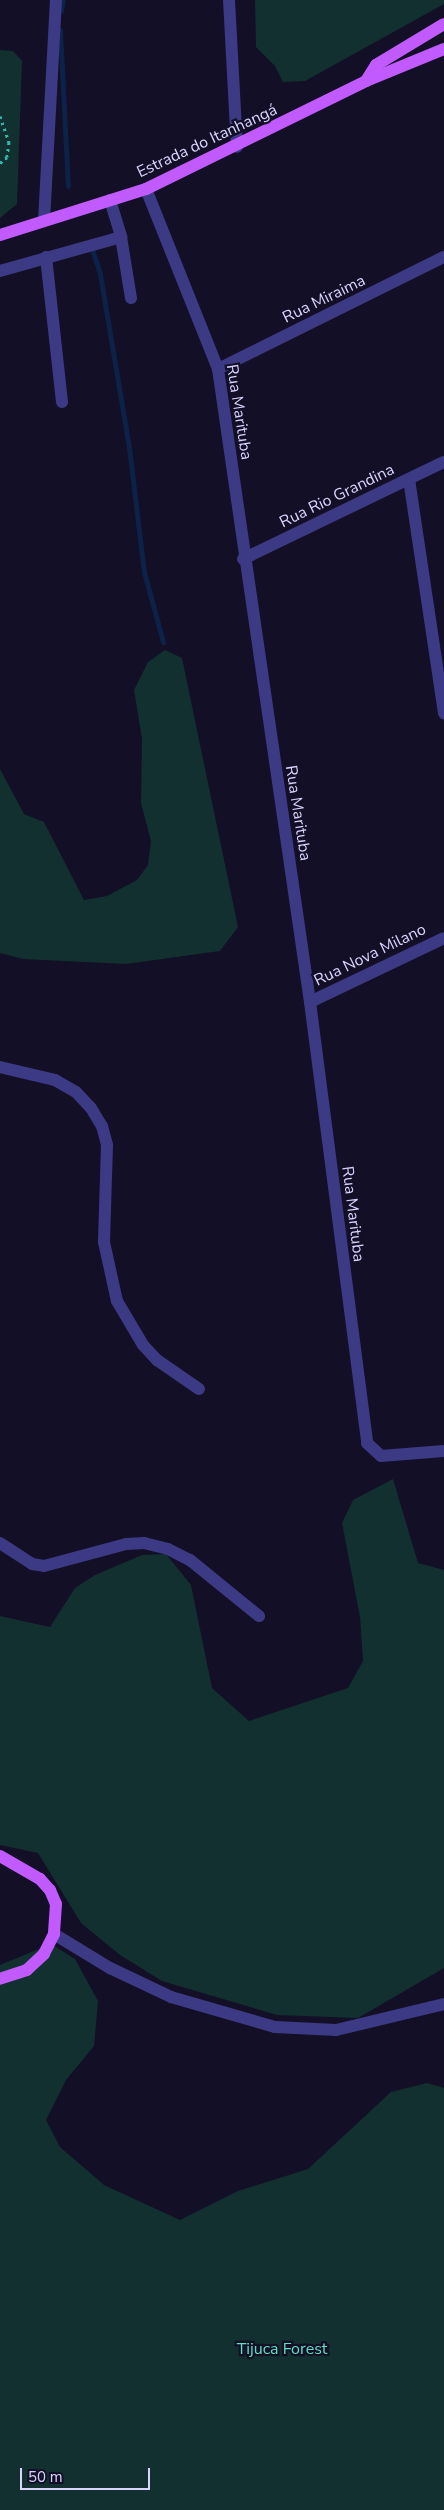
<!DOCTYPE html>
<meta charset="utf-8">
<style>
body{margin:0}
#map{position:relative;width:444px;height:2510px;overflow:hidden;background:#130f26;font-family:"Nunito Sans",sans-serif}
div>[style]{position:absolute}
.green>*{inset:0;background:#12302f}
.stream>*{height:5px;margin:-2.5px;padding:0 2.5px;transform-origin:2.5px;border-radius:2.5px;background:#0c2248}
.path>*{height:3px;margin-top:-1.5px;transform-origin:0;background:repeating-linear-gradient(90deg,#2fb8b0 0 2.5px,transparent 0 6.5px)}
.minor>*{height:12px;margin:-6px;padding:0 6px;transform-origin:6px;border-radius:6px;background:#3d3a85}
.major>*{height:12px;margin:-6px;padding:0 6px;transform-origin:6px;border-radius:6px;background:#c25bff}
span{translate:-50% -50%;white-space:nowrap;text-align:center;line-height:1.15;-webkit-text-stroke:4.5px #130f26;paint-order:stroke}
.street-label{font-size:16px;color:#d9d4ff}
.park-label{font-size:16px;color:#5fe0c0}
.scale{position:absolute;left:20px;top:2468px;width:130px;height:22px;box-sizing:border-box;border:2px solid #d9d4ff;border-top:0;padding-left:6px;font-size:15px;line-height:18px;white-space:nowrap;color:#d9d4ff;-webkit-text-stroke:4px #130f26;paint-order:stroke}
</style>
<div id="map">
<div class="green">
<div style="clip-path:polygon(255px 0,444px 0,444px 4px,305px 81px,283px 82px,275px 66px,256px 47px)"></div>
<div style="clip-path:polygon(0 50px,13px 51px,22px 61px,17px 204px,0 218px)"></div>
<div style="clip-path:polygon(165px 650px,182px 658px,238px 927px,220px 951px,126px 964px,23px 959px,0 953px,0 769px,24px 814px,44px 822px,84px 900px,107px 896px,137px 880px,148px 865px,151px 841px,141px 803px,142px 739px,134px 690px,148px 662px)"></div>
<div style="clip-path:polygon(393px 1479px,418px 1563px,444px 1570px,444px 1968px,358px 2018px,277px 2015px,162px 1981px,120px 1955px,81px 1923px,38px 1853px,0 1845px,0 1616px,50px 1627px,75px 1588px,95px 1575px,142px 1555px,166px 1554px,191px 1585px,212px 1688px,249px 1721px,348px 1688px,363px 1661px,360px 1617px,342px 1523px,353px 1500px)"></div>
<div style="clip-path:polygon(51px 1944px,75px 1959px,98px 2001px,94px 2046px,66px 2080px,46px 2120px,60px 2147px,104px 2185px,180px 2220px,238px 2191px,308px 2169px,391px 2092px,427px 2083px,444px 2088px,444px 2510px,0 2510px,0 1965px)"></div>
</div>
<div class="stream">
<div style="left:61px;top:11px;width:11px;rotate:-80deg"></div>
<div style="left:60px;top:30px;width:156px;rotate:87.1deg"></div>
<div style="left:92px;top:249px;width:26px;rotate:72deg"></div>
<div style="left:100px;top:274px;width:175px;rotate:80.5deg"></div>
<div style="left:129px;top:447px;width:126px;rotate:83.2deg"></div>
<div style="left:144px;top:572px;width:73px;rotate:74.8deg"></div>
</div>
<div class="path">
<div style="left:0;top:116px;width:28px;rotate:71deg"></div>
<div style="left:9px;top:142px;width:15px;rotate:98deg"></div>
<div style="left:7px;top:157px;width:9px;rotate:139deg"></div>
</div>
<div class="minor">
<div style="left:229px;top:0;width:147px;rotate:86.9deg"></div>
<div style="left:146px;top:189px;width:194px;rotate:68.2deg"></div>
<div style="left:218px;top:369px;width:640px;rotate:81.73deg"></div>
<div style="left:310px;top:1002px;width:445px;rotate:82.6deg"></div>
<div style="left:367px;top:1443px;width:19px;rotate:43deg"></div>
<div style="left:381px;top:1456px;width:63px;rotate:-4.5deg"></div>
<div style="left:110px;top:200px;width:39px;rotate:73deg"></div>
<div style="left:44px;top:221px;width:221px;rotate:-86.9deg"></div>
<div style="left:46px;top:257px;width:146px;rotate:83.7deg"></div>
<div style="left:0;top:271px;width:126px;rotate:-15.7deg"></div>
<div style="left:121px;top:237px;width:62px;rotate:80.7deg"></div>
<div style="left:218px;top:369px;width:252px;rotate:-26.4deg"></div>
<div style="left:409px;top:479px;width:237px;rotate:81.5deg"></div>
<div style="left:243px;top:559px;width:223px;rotate:-25.8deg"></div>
<div style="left:310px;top:1002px;width:148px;rotate:-25.5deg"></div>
<div style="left:0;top:1067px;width:57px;rotate:13.3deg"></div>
<div style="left:55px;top:1080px;width:24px;rotate:30deg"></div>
<div style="left:76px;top:1092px;width:22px;rotate:47deg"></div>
<div style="left:91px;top:1108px;width:21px;rotate:59deg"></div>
<div style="left:102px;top:1126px;width:20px;rotate:75deg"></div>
<div style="left:107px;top:1145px;width:97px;rotate:91.8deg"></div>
<div style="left:104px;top:1242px;width:60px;rotate:77.6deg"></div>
<div style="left:117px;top:1301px;width:51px;rotate:59.4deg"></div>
<div style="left:143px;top:1345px;width:21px;rotate:47deg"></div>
<div style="left:157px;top:1360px;width:51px;rotate:34.6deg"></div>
<div style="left:0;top:1543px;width:38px;rotate:33deg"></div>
<div style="left:32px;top:1564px;width:12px;rotate:9deg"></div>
<div style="left:44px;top:1566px;width:85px;rotate:-15deg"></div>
<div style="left:126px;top:1544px;width:18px;rotate:-3deg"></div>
<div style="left:144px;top:1543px;width:25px;rotate:14deg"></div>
<div style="left:168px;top:1549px;width:25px;rotate:27deg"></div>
<div style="left:190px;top:1560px;width:89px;rotate:39.1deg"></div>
<div style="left:54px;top:1934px;width:66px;rotate:31.3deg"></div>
<div style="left:110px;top:1968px;width:68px;rotate:25.4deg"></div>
<div style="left:171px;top:1997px;width:108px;rotate:16.1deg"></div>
<div style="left:275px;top:2027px;width:61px;rotate:2.8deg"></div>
<div style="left:336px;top:2030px;width:111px;rotate:-13.5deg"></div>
</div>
<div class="major">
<div style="left:366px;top:81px;width:19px;rotate:-58deg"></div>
<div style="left:376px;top:65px;width:79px;rotate:-31.1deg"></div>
<div style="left:0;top:235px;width:153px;rotate:-17.5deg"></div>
<div style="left:146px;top:189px;width:245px;rotate:-26.1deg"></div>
<div style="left:366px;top:81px;width:84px;rotate:-22.3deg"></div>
<div style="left:0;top:1856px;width:46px;rotate:29.9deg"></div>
<div style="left:40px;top:1879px;width:15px;rotate:48deg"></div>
<div style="left:50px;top:1890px;width:15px;rotate:67deg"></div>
<div style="left:56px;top:1904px;width:30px;rotate:94deg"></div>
<div style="left:54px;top:1934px;width:22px;rotate:117deg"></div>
<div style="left:44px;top:1954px;width:23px;rotate:137deg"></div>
<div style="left:27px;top:1970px;width:28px;rotate:162deg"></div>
</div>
<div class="street-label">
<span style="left:207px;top:141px;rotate:-25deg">Estrada do Itanhangá</span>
<span style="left:324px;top:299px;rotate:-26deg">Rua Miraima</span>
<span style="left:239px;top:412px;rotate:81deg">Rua Marituba</span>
<span style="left:337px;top:496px;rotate:-26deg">Rua Rio Grandina</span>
<span style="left:298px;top:813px;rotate:81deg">Rua Marituba</span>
<span style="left:370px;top:955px;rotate:-26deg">Rua Nova Milano</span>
<span style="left:353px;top:1214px;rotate:83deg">Rua Marituba</span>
</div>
<div class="park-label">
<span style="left:282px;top:2349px">Tijuca Forest</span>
</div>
<div class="scale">50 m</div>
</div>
